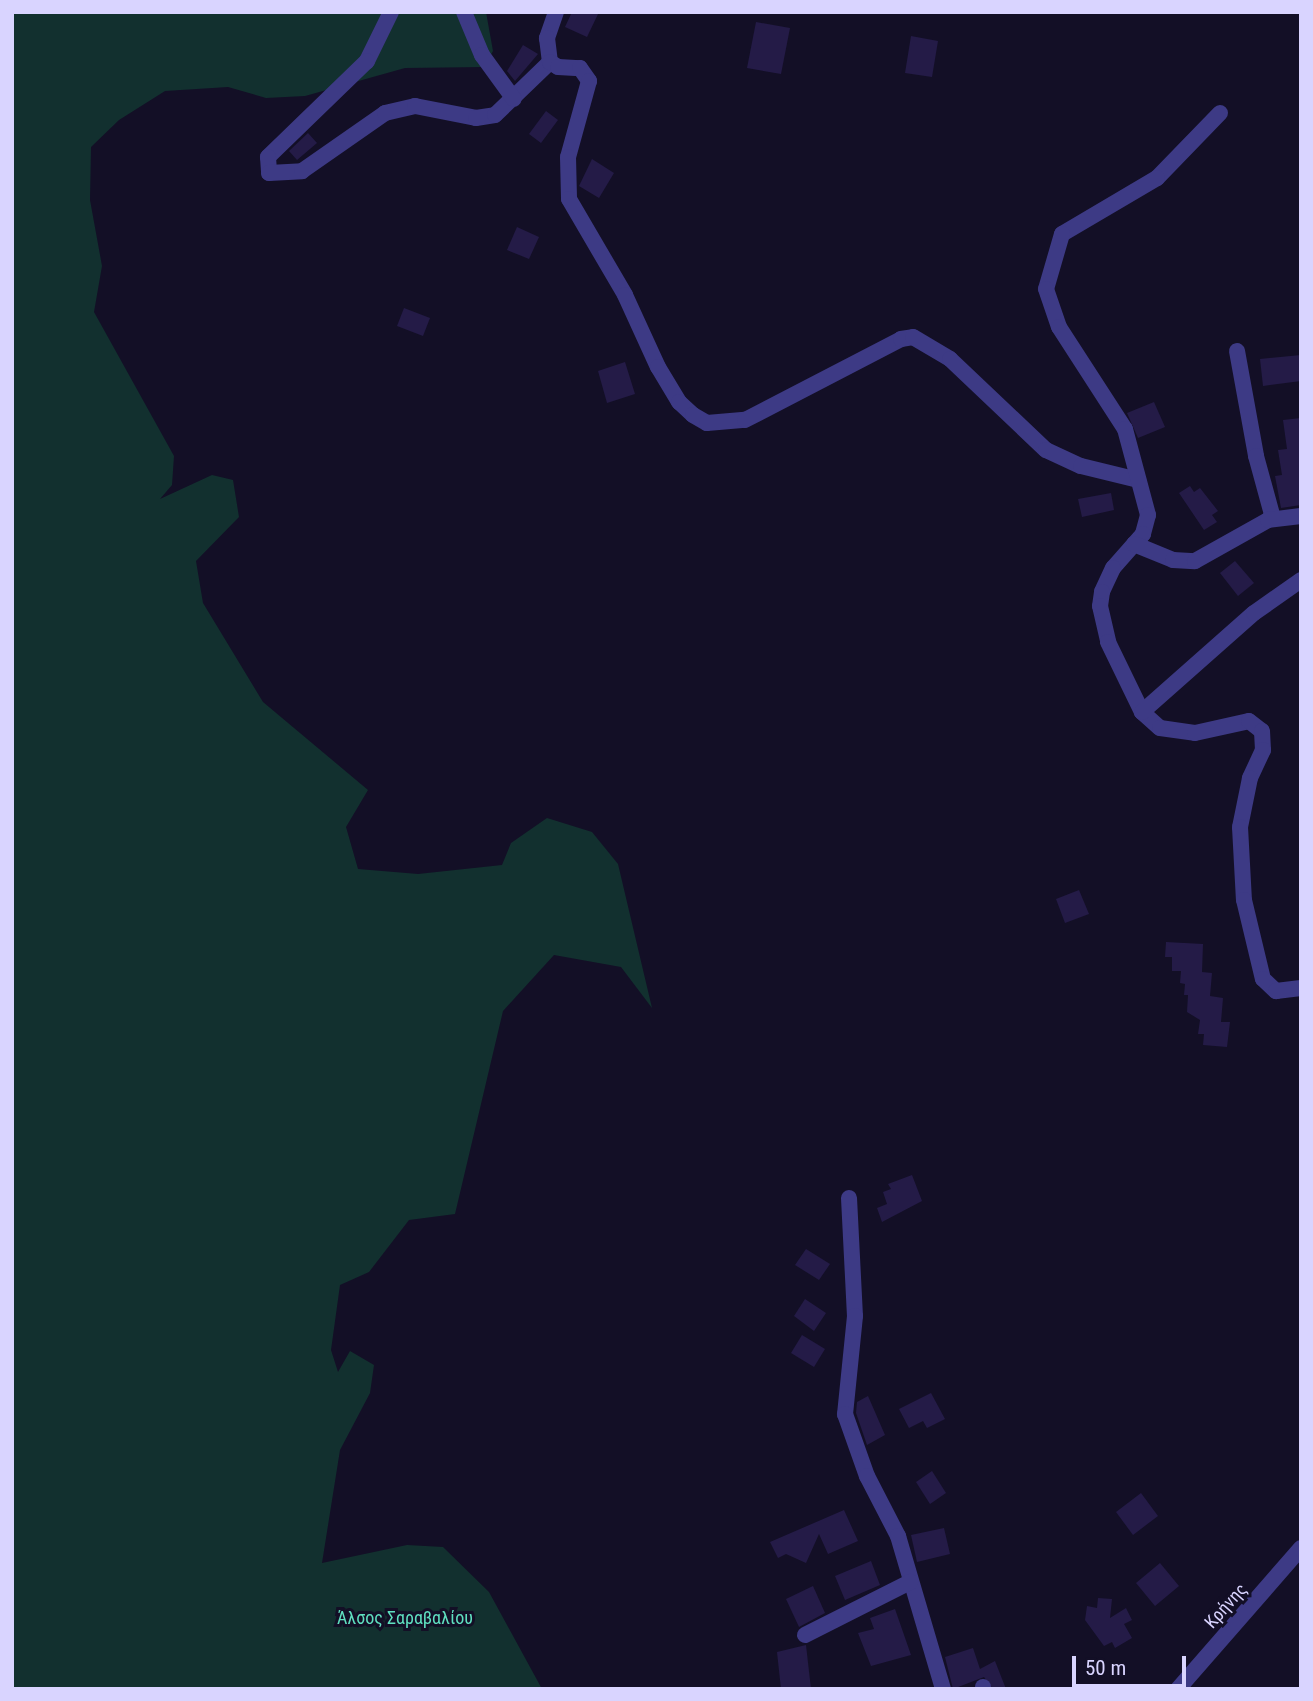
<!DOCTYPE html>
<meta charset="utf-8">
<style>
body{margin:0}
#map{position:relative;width:1313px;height:1701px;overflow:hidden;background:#130f26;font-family:"Roboto Condensed",sans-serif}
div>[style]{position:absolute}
.green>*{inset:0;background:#12302f}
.building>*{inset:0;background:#241b47}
.minor>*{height:16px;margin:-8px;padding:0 8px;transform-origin:8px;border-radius:8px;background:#3d3a85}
span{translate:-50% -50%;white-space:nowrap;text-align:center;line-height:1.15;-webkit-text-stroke:6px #130f26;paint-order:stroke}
.street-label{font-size:18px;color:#d9d4ff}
.park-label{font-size:18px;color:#5fe0c0}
.frame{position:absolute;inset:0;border:14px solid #d9d4ff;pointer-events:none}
.scale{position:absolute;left:1072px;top:1656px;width:114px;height:32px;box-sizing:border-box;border:4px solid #d9d4ff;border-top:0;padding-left:9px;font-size:21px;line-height:24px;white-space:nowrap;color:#d9d4ff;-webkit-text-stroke:5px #130f26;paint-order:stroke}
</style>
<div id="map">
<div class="green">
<div style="clip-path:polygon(12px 12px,486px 12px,493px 51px,484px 67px,405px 68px,305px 96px,266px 98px,228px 87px,165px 91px,119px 120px,91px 147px,90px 200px,102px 266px,94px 312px,174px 456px,172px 485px,160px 499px,212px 475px,233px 480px,239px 517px,196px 561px,203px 603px,263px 702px,368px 790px,346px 827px,358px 869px,418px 874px,502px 865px,511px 843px,547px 818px,592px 832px,618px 864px,652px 1008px,621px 967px,554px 955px,503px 1011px,455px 1214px,409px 1220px,369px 1272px,340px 1285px,331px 1350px,338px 1372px,350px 1351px,374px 1365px,370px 1393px,340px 1450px,322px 1563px,407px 1545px,443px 1547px,489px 1592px,542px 1689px,12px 1689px)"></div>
</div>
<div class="building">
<div style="clip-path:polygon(572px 12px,599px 12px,587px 37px,565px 27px)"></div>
<div style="clip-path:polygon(756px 22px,790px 28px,781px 74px,747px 68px)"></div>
<div style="clip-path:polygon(911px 36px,938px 41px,932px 77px,905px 73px)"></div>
<div style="clip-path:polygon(523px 45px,538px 54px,515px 81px,507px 71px)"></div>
<div style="clip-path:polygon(546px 111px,558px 120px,541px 143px,529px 134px)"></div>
<div style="clip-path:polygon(308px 133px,317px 143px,297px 160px,289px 151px)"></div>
<div style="clip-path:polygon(592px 159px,614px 173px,599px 198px,579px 186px)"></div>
<div style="clip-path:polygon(517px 227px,539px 237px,529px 259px,507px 250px)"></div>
<div style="clip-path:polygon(404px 308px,430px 318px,423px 336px,397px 326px)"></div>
<div style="clip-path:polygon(1301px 355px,1301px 381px,1263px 386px,1260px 359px)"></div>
<div style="clip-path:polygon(625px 362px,635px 394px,607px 403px,598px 371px)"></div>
<div style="clip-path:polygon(1154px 402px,1165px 427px,1138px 438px,1127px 413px)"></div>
<div style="clip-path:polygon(1301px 418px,1301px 505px,1281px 508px,1275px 476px,1282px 475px,1278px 450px,1287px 449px,1283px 420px)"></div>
<div style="clip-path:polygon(1190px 486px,1194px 492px,1200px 488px,1218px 511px,1212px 515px,1217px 522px,1204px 530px,1179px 493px)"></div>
<div style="clip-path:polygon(1111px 493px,1114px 510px,1082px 517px,1078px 499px)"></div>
<div style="clip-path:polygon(1235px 561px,1254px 583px,1238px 596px,1220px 573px)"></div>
<div style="clip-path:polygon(1079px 890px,1089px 914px,1065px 923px,1056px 899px)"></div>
<div style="clip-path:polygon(1166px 942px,1203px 944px,1202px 972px,1212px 973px,1210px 996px,1223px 998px,1221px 1022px,1230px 1022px,1227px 1047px,1203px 1045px,1204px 1034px,1198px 1034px,1200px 1020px,1187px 1012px,1188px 995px,1184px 995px,1185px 984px,1180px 983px,1181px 971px,1172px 971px,1172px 957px,1165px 957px)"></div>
<div style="clip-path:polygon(912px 1175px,922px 1201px,882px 1222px,877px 1208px,887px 1204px,883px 1192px,891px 1189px,888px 1184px)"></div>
<div style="clip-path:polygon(806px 1249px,830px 1264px,819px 1280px,795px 1265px)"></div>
<div style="clip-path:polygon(805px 1299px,826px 1313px,814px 1331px,794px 1316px)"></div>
<div style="clip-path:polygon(802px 1335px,825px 1349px,814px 1367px,791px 1353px)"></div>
<div style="clip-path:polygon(931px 1393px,945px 1419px,927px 1428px,923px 1421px,909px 1428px,899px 1409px)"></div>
<div style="clip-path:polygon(868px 1396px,885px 1435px,867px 1445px,856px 1413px,857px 1402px)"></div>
<div style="clip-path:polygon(932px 1471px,946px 1493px,930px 1504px,916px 1482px)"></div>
<div style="clip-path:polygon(1141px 1493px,1158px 1516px,1133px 1535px,1116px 1512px)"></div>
<div style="clip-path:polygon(844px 1510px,858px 1541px,828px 1554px,819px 1534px,806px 1563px,786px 1554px,778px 1558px,770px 1542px)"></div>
<div style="clip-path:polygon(944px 1528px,950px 1554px,917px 1562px,911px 1535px)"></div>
<div style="clip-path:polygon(871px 1561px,880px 1585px,845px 1600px,835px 1576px)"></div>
<div style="clip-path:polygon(1160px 1563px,1179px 1586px,1155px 1606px,1136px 1583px)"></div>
<div style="clip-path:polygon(813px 1586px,825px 1613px,799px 1627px,786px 1599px)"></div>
<div style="clip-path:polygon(1098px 1598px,1112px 1599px,1110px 1618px,1126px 1608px,1132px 1620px,1124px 1624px,1132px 1638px,1115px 1648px,1112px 1642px,1104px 1646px,1085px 1620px,1087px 1606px,1097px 1608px)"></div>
<div style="clip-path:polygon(895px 1609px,911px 1655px,871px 1666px,858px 1633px,874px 1629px,870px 1618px)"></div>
<div style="clip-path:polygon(806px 1645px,811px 1689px,781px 1689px,777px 1652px)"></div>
<div style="clip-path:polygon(973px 1648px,980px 1669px,995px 1661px,1006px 1689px,993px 1689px,984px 1677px,953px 1689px,945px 1657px)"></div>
</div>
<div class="minor">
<div style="left:391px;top:12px;width:55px;rotate:116.1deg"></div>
<div style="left:367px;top:61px;width:138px;rotate:135.9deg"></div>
<div style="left:268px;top:157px;width:16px;rotate:86deg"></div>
<div style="left:269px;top:173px;width:33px;rotate:-3deg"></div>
<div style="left:302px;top:171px;width:101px;rotate:-34.9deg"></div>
<div style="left:385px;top:113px;width:31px;rotate:-13deg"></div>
<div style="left:415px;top:106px;width:62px;rotate:11.1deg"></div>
<div style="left:476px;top:118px;width:19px;rotate:-9deg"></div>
<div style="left:495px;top:115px;width:76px;rotate:-43.9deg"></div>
<div style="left:464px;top:12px;width:47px;rotate:67.3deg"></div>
<div style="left:482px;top:55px;width:54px;rotate:54deg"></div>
<div style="left:556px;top:12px;width:28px;rotate:109deg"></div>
<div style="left:547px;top:38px;width:24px;rotate:83deg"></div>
<div style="left:550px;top:62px;width:9px;rotate:32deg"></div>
<div style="left:558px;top:67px;width:22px;rotate:3deg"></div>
<div style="left:580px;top:68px;width:16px;rotate:55deg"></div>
<div style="left:589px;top:81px;width:79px;rotate:105.4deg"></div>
<div style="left:568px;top:157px;width:42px;rotate:88.6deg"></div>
<div style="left:569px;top:199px;width:111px;rotate:59.7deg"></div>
<div style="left:625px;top:295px;width:79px;rotate:65.4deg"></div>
<div style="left:658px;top:367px;width:41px;rotate:59deg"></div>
<div style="left:679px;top:402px;width:19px;rotate:43deg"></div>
<div style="left:693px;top:415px;width:16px;rotate:30deg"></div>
<div style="left:707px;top:423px;width:38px;rotate:-5deg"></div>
<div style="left:745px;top:420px;width:176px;rotate:-27.4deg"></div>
<div style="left:901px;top:339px;width:12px;rotate:-9deg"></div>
<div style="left:913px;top:337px;width:43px;rotate:30.7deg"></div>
<div style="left:950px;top:359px;width:132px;rotate:43.5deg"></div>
<div style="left:1046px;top:450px;width:38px;rotate:25deg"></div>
<div style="left:1081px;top:466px;width:59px;rotate:13.8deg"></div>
<div style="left:1220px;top:113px;width:91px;rotate:134.1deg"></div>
<div style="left:1157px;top:178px;width:110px;rotate:149.5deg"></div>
<div style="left:1062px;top:234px;width:57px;rotate:106.2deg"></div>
<div style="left:1046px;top:289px;width:40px;rotate:71.1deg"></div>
<div style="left:1059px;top:327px;width:121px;rotate:57.1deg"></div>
<div style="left:1125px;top:429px;width:89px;rotate:75deg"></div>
<div style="left:1148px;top:515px;width:20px;rotate:105deg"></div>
<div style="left:1143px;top:534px;width:45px;rotate:131.4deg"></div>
<div style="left:1113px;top:568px;width:26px;rotate:115deg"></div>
<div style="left:1102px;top:592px;width:14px;rotate:98deg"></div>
<div style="left:1100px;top:606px;width:37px;rotate:77deg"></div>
<div style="left:1108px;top:642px;width:78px;rotate:64.1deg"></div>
<div style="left:1142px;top:712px;width:24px;rotate:42deg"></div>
<div style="left:1160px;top:728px;width:35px;rotate:8deg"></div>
<div style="left:1195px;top:733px;width:55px;rotate:-12.5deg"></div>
<div style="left:1249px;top:721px;width:16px;rotate:38deg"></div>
<div style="left:1262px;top:731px;width:19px;rotate:87deg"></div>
<div style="left:1263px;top:750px;width:31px;rotate:115deg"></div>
<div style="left:1250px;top:778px;width:50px;rotate:101.5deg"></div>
<div style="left:1240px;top:827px;width:73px;rotate:86.9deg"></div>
<div style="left:1244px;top:900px;width:81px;rotate:76.5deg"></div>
<div style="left:1263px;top:979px;width:18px;rotate:43deg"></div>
<div style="left:1276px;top:991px;width:25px;rotate:-7deg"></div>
<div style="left:1237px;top:351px;width:107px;rotate:79.7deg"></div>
<div style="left:1256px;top:456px;width:64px;rotate:74.7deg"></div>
<div style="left:1134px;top:544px;width:42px;rotate:22.3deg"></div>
<div style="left:1173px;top:560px;width:22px;rotate:3deg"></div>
<div style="left:1195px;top:561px;width:84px;rotate:-29.3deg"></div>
<div style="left:1268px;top:520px;width:33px;rotate:-7deg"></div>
<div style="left:1142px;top:712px;width:149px;rotate:-41.5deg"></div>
<div style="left:1254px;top:613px;width:57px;rotate:-35.1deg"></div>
<div style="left:849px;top:1198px;width:118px;rotate:87.1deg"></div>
<div style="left:855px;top:1316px;width:99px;rotate:95.8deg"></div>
<div style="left:845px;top:1414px;width:66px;rotate:70.5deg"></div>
<div style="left:867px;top:1476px;width:68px;rotate:62.7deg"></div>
<div style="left:898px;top:1536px;width:159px;rotate:73.6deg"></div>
<div style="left:805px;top:1635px;width:118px;rotate:-26.8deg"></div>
<div style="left:983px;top:1689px;width:2px;rotate:-90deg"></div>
<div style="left:1178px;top:1689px;width:187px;rotate:-48.9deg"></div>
</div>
<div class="street-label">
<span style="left:1226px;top:1606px;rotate:-48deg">Κρήνης</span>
</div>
<div class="park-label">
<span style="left:405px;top:1618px">Άλσος Σαραβαλίου</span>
</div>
<div class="frame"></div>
<div class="scale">50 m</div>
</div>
